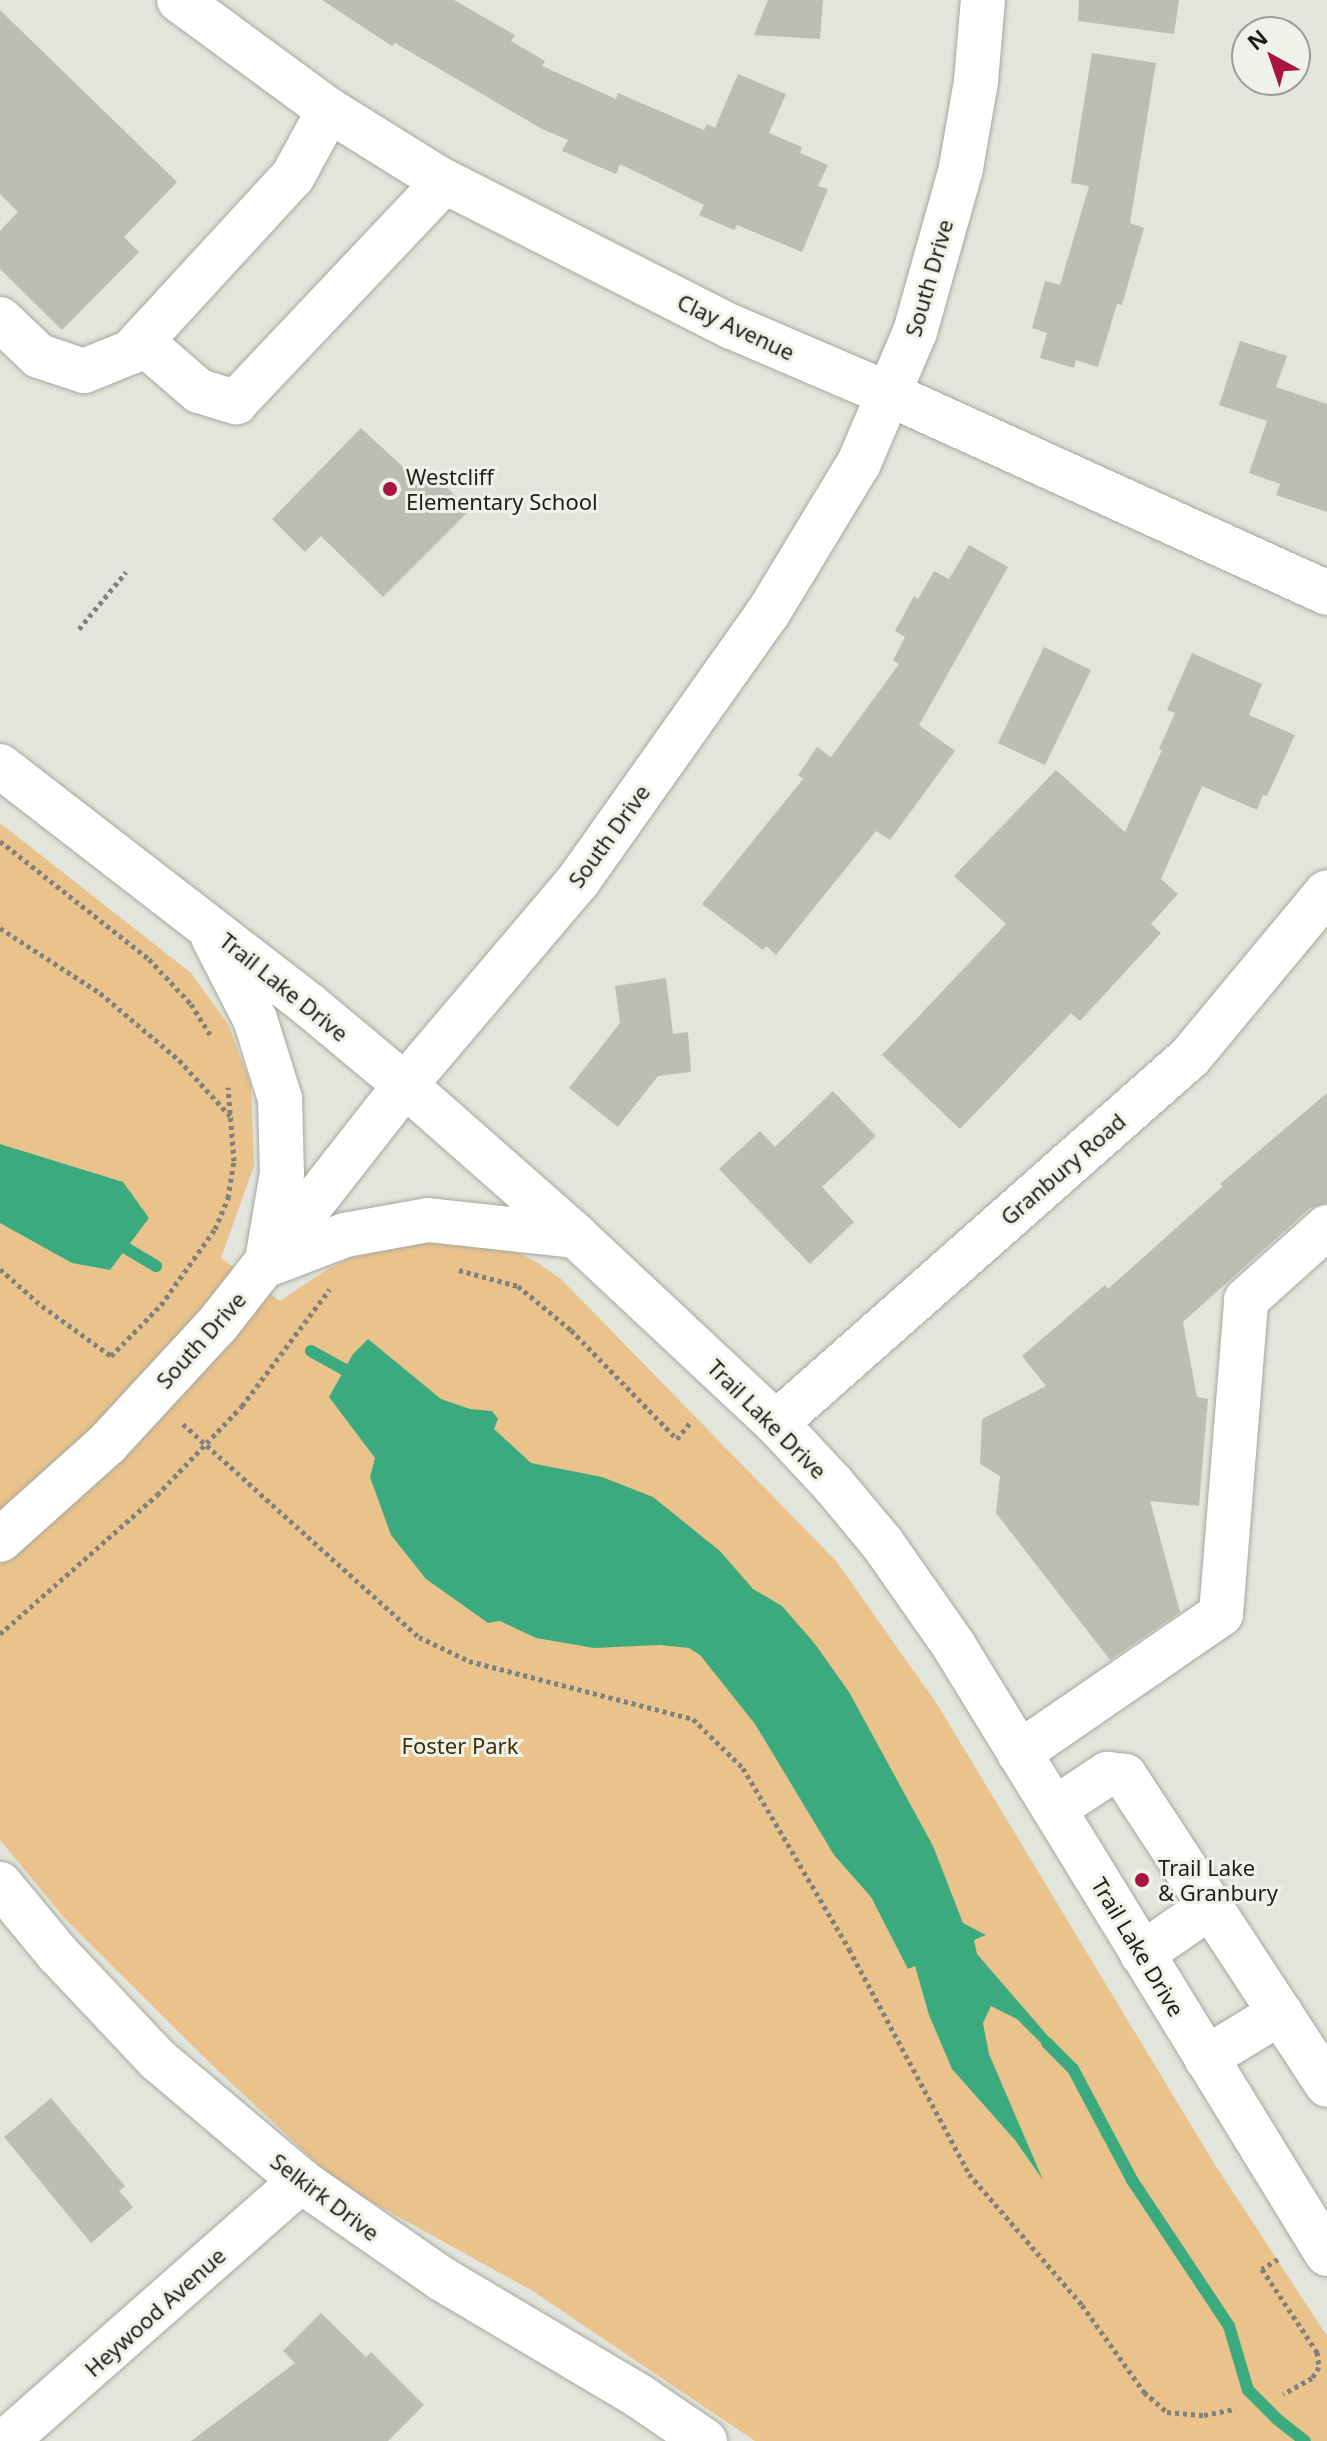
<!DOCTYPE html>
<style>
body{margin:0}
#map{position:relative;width:1327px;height:2441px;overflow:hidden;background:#e2e5db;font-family:"Noto Sans",sans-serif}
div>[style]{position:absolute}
.green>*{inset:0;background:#eac38c}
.water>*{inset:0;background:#3bab7f}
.stream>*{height:12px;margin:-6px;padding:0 6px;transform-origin:6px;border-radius:6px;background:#3bab7f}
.building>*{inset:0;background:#bebdb3}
.path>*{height:5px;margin-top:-2.5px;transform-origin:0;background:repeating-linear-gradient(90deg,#7f817a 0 4px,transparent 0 8px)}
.roads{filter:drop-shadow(0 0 2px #a6a89f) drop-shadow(0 0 2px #a6a89f)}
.minor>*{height:44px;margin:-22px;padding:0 22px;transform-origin:22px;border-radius:22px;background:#fff}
.dots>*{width:22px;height:22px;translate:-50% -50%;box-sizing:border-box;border:4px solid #eff2e8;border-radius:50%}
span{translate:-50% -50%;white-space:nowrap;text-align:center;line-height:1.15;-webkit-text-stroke:6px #eff2e8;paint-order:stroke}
.street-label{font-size:22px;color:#1d1e1a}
.poi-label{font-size:22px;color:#1d1e1a}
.left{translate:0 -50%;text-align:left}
.park-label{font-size:22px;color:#422c05}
.north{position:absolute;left:1231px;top:16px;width:80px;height:80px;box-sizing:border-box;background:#eff2e8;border:2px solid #9b9d96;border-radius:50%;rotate:320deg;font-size:22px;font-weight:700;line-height:32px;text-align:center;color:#1d1e1a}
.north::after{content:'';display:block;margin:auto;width:28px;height:36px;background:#a91444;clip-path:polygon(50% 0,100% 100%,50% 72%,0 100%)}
</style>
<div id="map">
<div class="green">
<div style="clip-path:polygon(0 823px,191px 973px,228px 1024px,251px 1085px,254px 1166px,221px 1258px,280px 1301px,329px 1268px,371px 1249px,427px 1242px,484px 1244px,511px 1250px,535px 1261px,561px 1279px,836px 1561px,937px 1704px,1212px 2160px,1327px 2336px,1327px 2441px,755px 2441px,531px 2290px,339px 2184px,213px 2066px,68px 1922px,0 1840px)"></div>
</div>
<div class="water">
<div style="clip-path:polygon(0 1144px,123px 1182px,149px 1218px,110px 1270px,72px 1263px,0 1223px)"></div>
<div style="clip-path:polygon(368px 1339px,441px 1399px,470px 1409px,492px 1411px,498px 1419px,494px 1429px,531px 1463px,602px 1477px,653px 1497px,720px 1551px,753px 1589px,782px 1606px,815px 1644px,849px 1692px,933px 1846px,963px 1923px,986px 1935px,974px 1940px,977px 1954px,1060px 2050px,1056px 2058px,1017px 2019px,991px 2006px,983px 2023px,989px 2054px,1043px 2180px,1015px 2140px,952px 2069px,929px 2015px,915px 1966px,908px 1969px,871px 1897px,834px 1855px,755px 1724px,700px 1655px,689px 1648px,660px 1645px,594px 1648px,536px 1638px,500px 1621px,488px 1623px,426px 1579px,391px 1535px,370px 1477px,375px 1458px,329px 1397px,353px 1354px)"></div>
</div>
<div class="stream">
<div style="left:114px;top:1241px;width:49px;rotate:30.8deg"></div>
<div style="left:311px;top:1351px;width:38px;rotate:29deg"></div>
<div style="left:344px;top:1369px;width:13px;rotate:48deg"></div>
<div style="left:1047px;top:2043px;width:37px;rotate:45deg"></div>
<div style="left:1073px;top:2069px;width:126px;rotate:62deg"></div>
<div style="left:1132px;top:2180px;width:175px;rotate:56.4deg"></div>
<div style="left:1229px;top:2326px;width:67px;rotate:73.5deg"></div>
<div style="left:1248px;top:2390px;width:42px;rotate:45deg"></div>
<div style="left:1278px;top:2420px;width:34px;rotate:38deg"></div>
</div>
<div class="building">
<div style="clip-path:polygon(322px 0,454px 0,515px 35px,511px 41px,545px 61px,542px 66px,616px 99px,618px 93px,704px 130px,707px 124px,715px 128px,738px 74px,786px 94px,769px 133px,802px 147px,800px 153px,828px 165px,818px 186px,828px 189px,802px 252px,737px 225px,734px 230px,699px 215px,704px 205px,620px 164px,616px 174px,562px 151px,568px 140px,542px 129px,395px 43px,392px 46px)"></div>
<div style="clip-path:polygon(768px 0,823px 0,820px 39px,754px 35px)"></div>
<div style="clip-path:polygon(1079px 0,1179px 0,1174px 34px,1078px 21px)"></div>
<div style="clip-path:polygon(0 10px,177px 182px,124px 237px,139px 252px,62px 330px,0 269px,0 231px,18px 212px,0 194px)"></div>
<div style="clip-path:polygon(1092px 53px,1156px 63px,1130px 223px,1144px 228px,1122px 305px,1117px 304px,1098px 367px,1076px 360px,1074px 368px,1040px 358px,1047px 333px,1032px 328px,1045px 281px,1060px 285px,1089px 186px,1071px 183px)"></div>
<div style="clip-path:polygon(1240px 341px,1287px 356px,1276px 387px,1327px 404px,1327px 512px,1276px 495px,1280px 484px,1249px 473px,1267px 421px,1219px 405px)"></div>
<div style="clip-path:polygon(361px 428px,415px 478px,426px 467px,470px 510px,383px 597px,321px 536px,305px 552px,272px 519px)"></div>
<div style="clip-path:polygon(969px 545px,1008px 567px,919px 725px,955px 751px,890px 840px,876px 831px,776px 955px,766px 946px,763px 950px,702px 904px,803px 779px,798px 775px,817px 747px,831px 757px,899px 664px,893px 660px,905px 637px,895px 631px,914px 596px,918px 599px,934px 571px,949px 579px)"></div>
<div style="clip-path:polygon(1044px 647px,1091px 670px,1045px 765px,998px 743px)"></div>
<div style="clip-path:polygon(1192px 653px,1262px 684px,1249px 715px,1295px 735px,1267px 796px,1263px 795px,1257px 810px,1202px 786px,1161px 879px,1178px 894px,1151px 924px,1161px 933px,1080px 1021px,1071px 1013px,960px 1129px,882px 1055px,1006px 924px,954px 876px,1056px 770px,1125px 832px,1162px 750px,1159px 749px,1175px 713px,1167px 710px)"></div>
<div style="clip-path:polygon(666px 978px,673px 1034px,688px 1032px,691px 1072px,658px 1076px,618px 1127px,569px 1088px,620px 1023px,615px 986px)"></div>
<div style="clip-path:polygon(833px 1091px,876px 1136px,822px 1187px,854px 1222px,810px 1264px,719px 1169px,760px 1131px,775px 1147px)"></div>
<div style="clip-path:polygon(1327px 1093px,1327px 1203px,1310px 1208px,1183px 1322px,1197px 1397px,1208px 1399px,1199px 1506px,1150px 1501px,1180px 1612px,1110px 1660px,996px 1513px,1000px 1476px,980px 1464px,982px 1419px,1046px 1386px,1022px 1356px,1105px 1285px,1108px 1289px,1223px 1186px,1220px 1184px)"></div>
<div style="clip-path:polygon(51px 2098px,125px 2186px,119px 2191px,133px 2207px,91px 2243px,4px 2137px)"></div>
<div style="clip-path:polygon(321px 2313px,366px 2357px,371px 2352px,424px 2405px,388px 2441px,191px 2441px,295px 2363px,283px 2351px)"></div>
</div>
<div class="path">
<div style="left:79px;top:629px;width:74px;rotate:-50.5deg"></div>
<div style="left:0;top:841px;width:190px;rotate:38.4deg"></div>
<div style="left:149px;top:959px;width:62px;rotate:47deg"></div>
<div style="left:191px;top:1004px;width:38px;rotate:58deg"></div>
<div style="left:0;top:928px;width:119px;rotate:33deg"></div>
<div style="left:100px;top:993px;width:104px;rotate:40.3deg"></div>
<div style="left:179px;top:1060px;width:79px;rotate:47.6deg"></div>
<div style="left:0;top:1269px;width:56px;rotate:41.4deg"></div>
<div style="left:42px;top:1306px;width:85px;rotate:35.9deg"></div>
<div style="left:111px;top:1356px;width:71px;rotate:-45.6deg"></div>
<div style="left:161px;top:1305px;width:93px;rotate:-54.6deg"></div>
<div style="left:215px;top:1229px;width:34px;rotate:-67deg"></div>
<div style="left:228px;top:1198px;width:37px;rotate:-81deg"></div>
<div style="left:234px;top:1161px;width:74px;rotate:-94.6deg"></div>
<div style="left:459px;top:1270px;width:61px;rotate:15.2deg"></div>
<div style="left:518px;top:1286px;width:69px;rotate:39.7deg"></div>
<div style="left:571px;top:1330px;width:152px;rotate:45.8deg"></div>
<div style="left:677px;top:1439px;width:21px;rotate:-51deg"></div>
<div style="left:183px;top:1424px;width:318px;rotate:42.1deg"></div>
<div style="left:419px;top:1637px;width:55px;rotate:25.6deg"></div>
<div style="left:469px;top:1661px;width:231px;rotate:14.5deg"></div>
<div style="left:693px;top:1719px;width:70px;rotate:44.4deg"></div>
<div style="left:743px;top:1768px;width:210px;rotate:59.6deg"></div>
<div style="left:849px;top:1949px;width:255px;rotate:61.9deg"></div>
<div style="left:969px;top:2174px;width:173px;rotate:49.2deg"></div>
<div style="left:1082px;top:2305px;width:107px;rotate:54.5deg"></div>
<div style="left:1144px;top:2392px;width:30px;rotate:41deg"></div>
<div style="left:1167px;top:2412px;width:37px;rotate:5deg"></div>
<div style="left:1204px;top:2415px;width:32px;rotate:-11deg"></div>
<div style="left:0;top:1634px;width:210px;rotate:-41.5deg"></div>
<div style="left:157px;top:1495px;width:123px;rotate:-46.3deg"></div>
<div style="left:242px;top:1406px;width:146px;rotate:-53.1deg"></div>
<div style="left:1278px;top:2259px;width:19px;rotate:148deg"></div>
<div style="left:1262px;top:2269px;width:100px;rotate:56.5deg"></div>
<div style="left:1317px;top:2352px;width:15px;rotate:82deg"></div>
<div style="left:1319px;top:2367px;width:13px;rotate:122deg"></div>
<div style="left:1312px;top:2378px;width:33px;rotate:151deg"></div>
</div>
<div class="roads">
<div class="minor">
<div style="left:179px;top:0;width:186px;rotate:36.3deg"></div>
<div style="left:329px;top:110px;width:128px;rotate:32deg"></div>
<div style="left:438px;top:178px;width:330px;rotate:26.9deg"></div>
<div style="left:732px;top:327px;width:173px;rotate:23.2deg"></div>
<div style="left:891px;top:395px;width:479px;rotate:24.4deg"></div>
<div style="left:0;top:319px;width:54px;rotate:43.5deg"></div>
<div style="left:39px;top:356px;width:47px;rotate:18.4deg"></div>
<div style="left:84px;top:371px;width:51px;rotate:-22deg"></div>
<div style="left:131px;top:352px;width:239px;rotate:-47.4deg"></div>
<div style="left:293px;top:176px;width:75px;rotate:-61.4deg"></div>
<div style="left:141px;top:341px;width:77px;rotate:40.8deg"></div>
<div style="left:199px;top:391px;width:39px;rotate:17deg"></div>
<div style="left:236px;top:402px;width:303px;rotate:-46.6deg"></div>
<div style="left:0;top:766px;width:391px;rotate:37.7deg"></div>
<div style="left:309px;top:1005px;width:125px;rotate:39.8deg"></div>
<div style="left:405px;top:1085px;width:228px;rotate:41.4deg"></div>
<div style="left:576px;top:1236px;width:274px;rotate:43.1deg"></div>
<div style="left:776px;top:1423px;width:82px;rotate:47deg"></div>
<div style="left:832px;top:1483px;width:78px;rotate:50.2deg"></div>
<div style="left:882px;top:1543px;width:126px;rotate:55deg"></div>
<div style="left:954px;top:1646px;width:713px;rotate:58.47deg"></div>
<div style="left:213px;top:937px;width:92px;rotate:62.9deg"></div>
<div style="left:255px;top:1019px;width:84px;rotate:72.6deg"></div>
<div style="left:280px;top:1099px;width:74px;rotate:88.5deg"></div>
<div style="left:282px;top:1173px;width:89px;rotate:99.7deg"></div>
<div style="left:267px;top:1265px;width:84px;rotate:-21deg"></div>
<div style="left:345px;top:1235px;width:84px;rotate:-10.2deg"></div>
<div style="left:428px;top:1220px;width:149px;rotate:6.2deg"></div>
<div style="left:776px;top:1423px;width:553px;rotate:-41.48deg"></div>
<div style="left:1190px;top:1057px;width:214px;rotate:-50.3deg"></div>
<div style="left:0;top:1540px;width:144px;rotate:-41.9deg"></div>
<div style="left:107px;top:1444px;width:162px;rotate:-47.3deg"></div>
<div style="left:217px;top:1325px;width:305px;rotate:-51.9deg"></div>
<div style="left:405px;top:1085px;width:267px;rotate:-49.7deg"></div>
<div style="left:578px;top:881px;width:329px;rotate:-54.7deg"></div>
<div style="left:768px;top:613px;width:175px;rotate:-58.8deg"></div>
<div style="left:859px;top:463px;width:142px;rotate:-66.9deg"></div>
<div style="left:915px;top:332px;width:170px;rotate:-74.3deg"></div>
<div style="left:961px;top:168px;width:88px;rotate:-80.2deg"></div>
<div style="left:976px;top:81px;width:81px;rotate:-85.1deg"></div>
<div style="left:1019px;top:1753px;width:245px;rotate:-34.5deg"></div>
<div style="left:1221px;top:1614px;width:315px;rotate:-85.4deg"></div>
<div style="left:1246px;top:1300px;width:109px;rotate:-42deg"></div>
<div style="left:1054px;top:1809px;width:64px;rotate:-33.4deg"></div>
<div style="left:1107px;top:1774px;width:18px;rotate:6deg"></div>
<div style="left:1125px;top:1776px;width:369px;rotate:56.8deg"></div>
<div style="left:0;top:1884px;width:91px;rotate:50.4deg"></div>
<div style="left:58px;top:1954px;width:146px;rotate:46.7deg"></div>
<div style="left:158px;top:2060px;width:187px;rotate:40.2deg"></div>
<div style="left:301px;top:2181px;width:172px;rotate:34.8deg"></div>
<div style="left:442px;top:2279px;width:229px;rotate:30.7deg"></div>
<div style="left:639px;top:2396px;width:80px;rotate:34.3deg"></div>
<div style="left:1142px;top:1954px;width:84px;rotate:-34.8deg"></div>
<div style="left:1206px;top:2058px;width:87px;rotate:-31.3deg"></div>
<div style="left:6px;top:2441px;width:393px;rotate:-41.4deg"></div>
</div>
</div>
<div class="dots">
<div style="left:390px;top:489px;background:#a91444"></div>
<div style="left:1142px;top:1880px;background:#a91444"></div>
</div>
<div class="street-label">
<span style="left:929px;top:278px;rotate:-74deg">South Drive</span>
<span style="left:736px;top:327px;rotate:25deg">Clay Avenue</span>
<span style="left:609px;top:836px;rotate:-54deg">South Drive</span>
<span style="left:284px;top:987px;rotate:39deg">Trail Lake Drive</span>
<span style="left:1063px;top:1169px;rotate:-41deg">Granbury Road</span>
<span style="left:201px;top:1340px;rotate:-48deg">South Drive</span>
<span style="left:767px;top:1419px;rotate:45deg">Trail Lake Drive</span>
<span style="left:1138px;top:1947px;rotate:59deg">Trail Lake Drive</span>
<span style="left:325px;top:2197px;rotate:37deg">Selkirk Drive</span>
<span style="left:155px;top:2312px;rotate:-42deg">Heywood Avenue</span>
</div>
<div class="poi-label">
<span class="left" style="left:406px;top:489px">Westcliff<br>Elementary School</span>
<span class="left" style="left:1158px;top:1880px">Trail Lake<br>&amp; Granbury</span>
</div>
<div class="park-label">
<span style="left:460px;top:1746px">Foster Park</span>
</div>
<div class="north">N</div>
</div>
